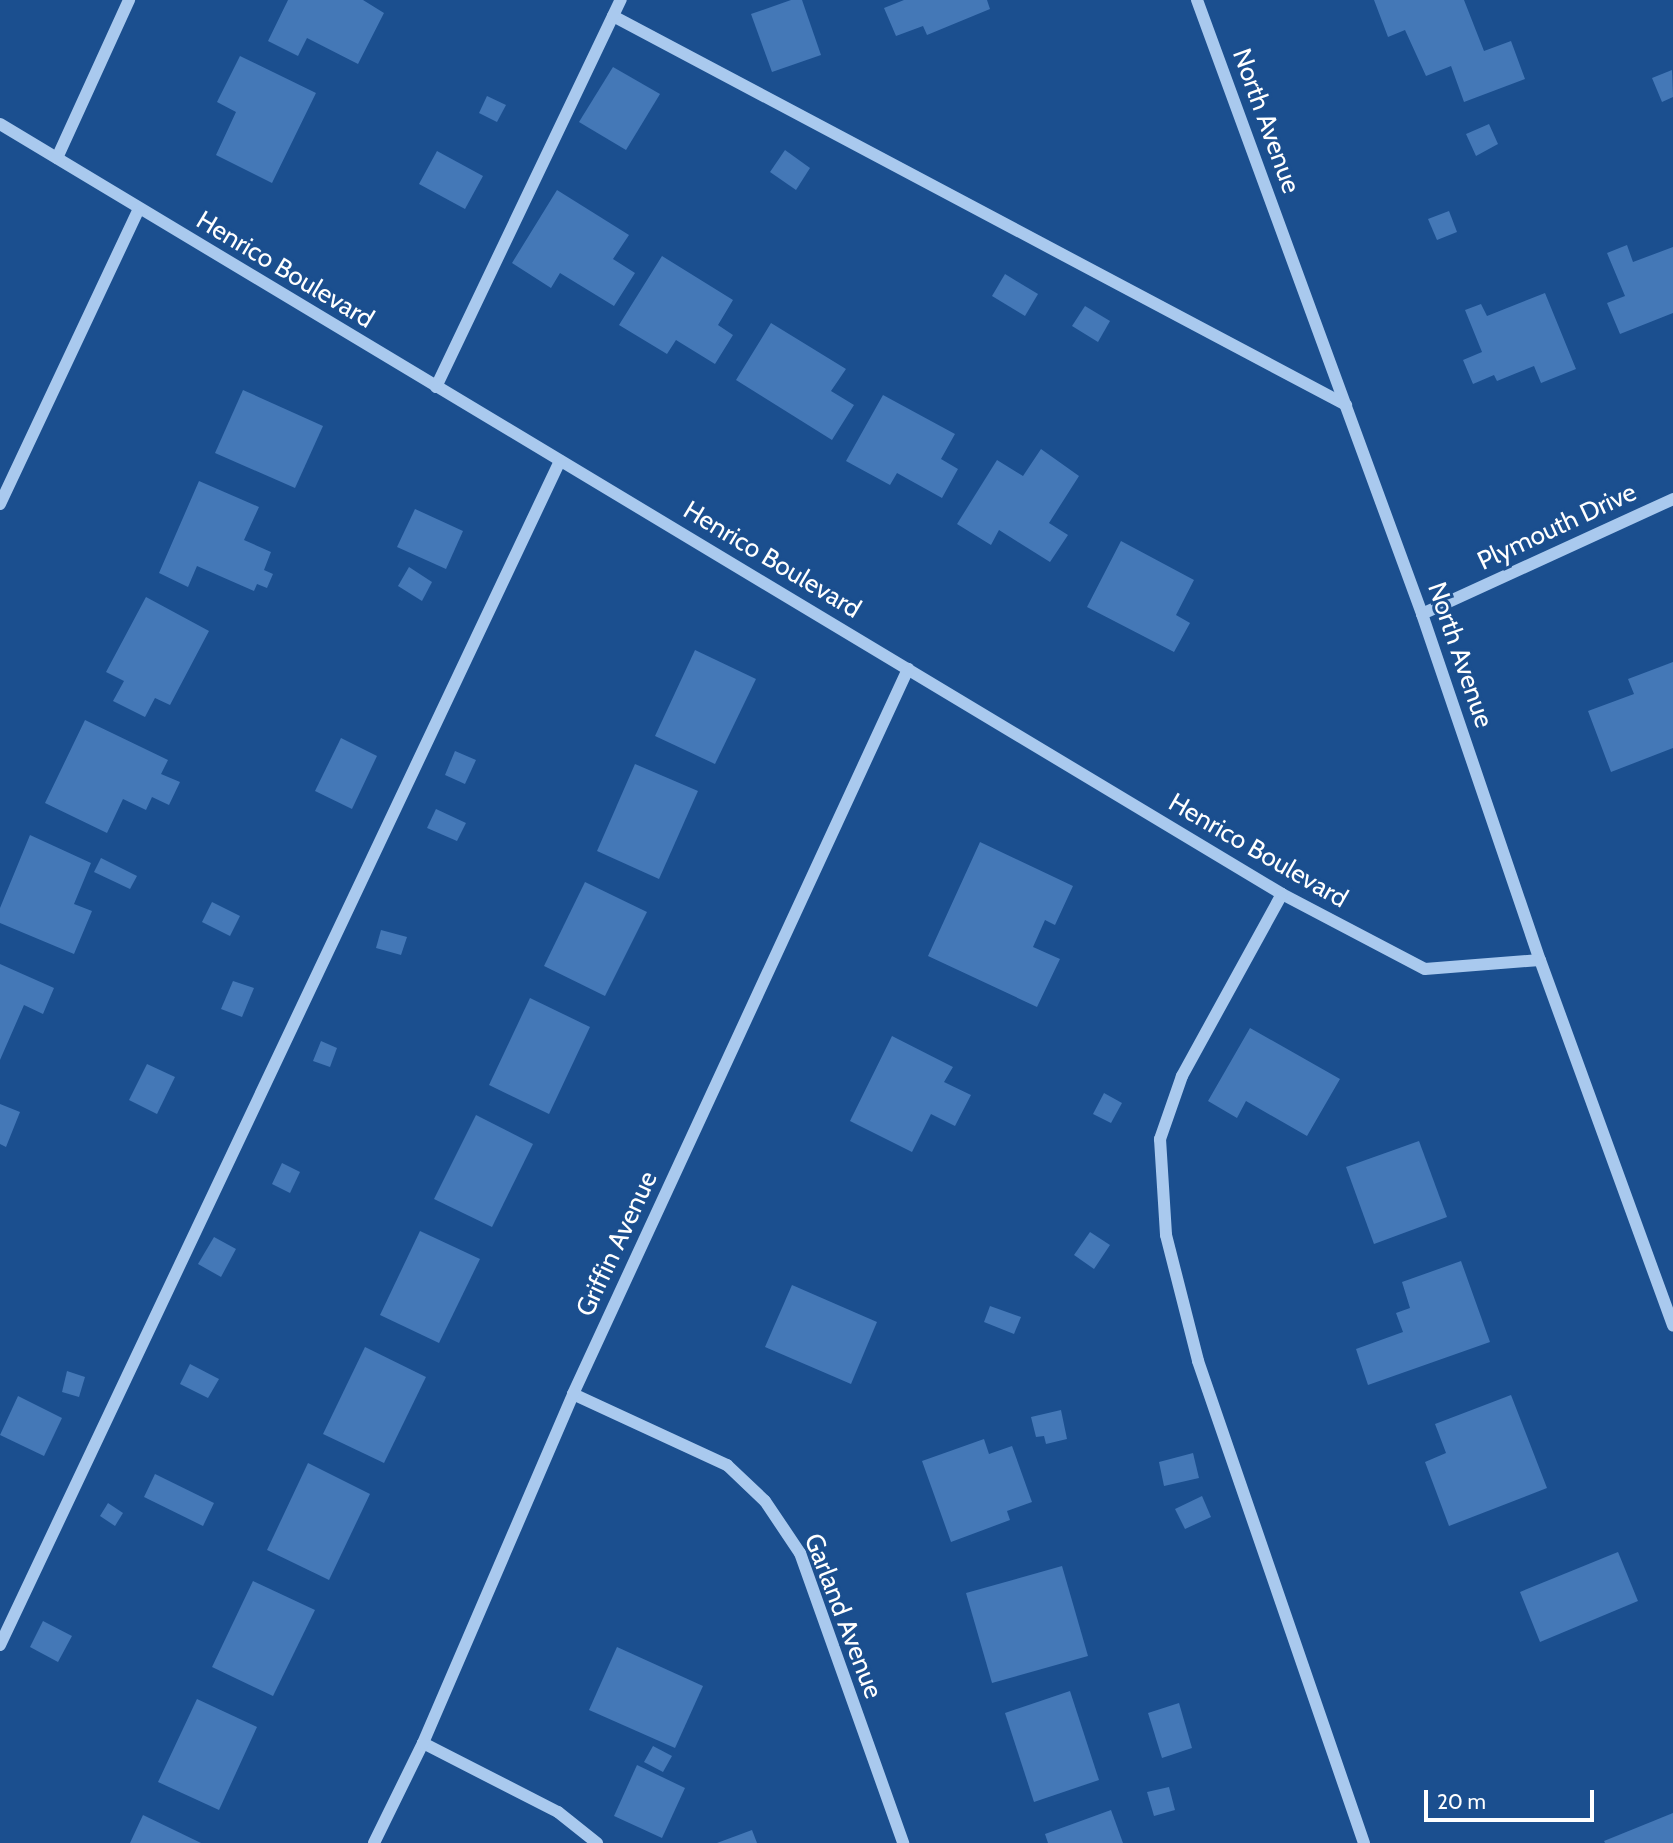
<!DOCTYPE html>
<style>
body{margin:0}
#map{position:relative;width:1673px;height:1843px;overflow:hidden;background:#1b4f8f;font-family:Cabin,sans-serif}
div>[style]{position:absolute}
.building>*{inset:0;background:#4478b7}
.minor>*{height:12px;margin:-6px;padding:0 6px;transform-origin:6px;border-radius:6px;background:#a9c9ee}
span{translate:-50% -50%;white-space:nowrap;text-align:center;line-height:1.15;-webkit-text-stroke:6px #1b4f8f;paint-order:stroke}
.street-label{font-size:26px;color:#fff}
.scale{position:absolute;left:1424px;top:1790px;width:170px;height:32px;box-sizing:border-box;border:4px solid #fff;border-top:0;padding-left:9px;font-size:21px;line-height:24px;white-space:nowrap;color:#fff;-webkit-text-stroke:5px #1b4f8f;paint-order:stroke}
</style>
<div id="map">
<div class="building">
<div style="clip-path:polygon(288px 0,363px 0,384px 13px,358px 64px,307px 38px,298px 56px,268px 41px)"></div>
<div style="clip-path:polygon(791px 0,802px 0,821px 55px,772px 72px,751px 14px)"></div>
<div style="clip-path:polygon(904px 0,987px 0,990px 9px,927px 35px,923px 26px,896px 36px,884px 8px)"></div>
<div style="clip-path:polygon(1374px 0,1464px 0,1484px 51px,1511px 41px,1525px 79px,1464px 102px,1451px 66px,1426px 76px,1405px 30px,1388px 37px)"></div>
<div style="clip-path:polygon(240px 56px,316px 93px,272px 183px,216px 155px,236px 112px,217px 102px)"></div>
<div style="clip-path:polygon(613px 67px,660px 94px,626px 150px,579px 122px)"></div>
<div style="clip-path:polygon(1672px 70px,1673px 97px,1662px 102px,1652px 78px)"></div>
<div style="clip-path:polygon(487px 96px,506px 105px,497px 122px,479px 113px)"></div>
<div style="clip-path:polygon(1489px 124px,1498px 144px,1476px 156px,1466px 134px)"></div>
<div style="clip-path:polygon(785px 150px,810px 168px,796px 190px,770px 172px)"></div>
<div style="clip-path:polygon(437px 151px,483px 176px,465px 209px,419px 184px)"></div>
<div style="clip-path:polygon(557px 190px,629px 235px,613px 259px,635px 273px,614px 306px,560px 273px,551px 288px,512px 263px)"></div>
<div style="clip-path:polygon(1449px 211px,1457px 232px,1437px 240px,1428px 219px)"></div>
<div style="clip-path:polygon(1627px 245px,1633px 262px,1673px 247px,1673px 313px,1620px 334px,1607px 303px,1625px 296px,1607px 253px)"></div>
<div style="clip-path:polygon(662px 256px,733px 300px,718px 325px,733px 335px,715px 364px,676px 340px,667px 354px,619px 325px)"></div>
<div style="clip-path:polygon(1005px 274px,1038px 294px,1025px 316px,992px 296px)"></div>
<div style="clip-path:polygon(1545px 293px,1576px 369px,1541px 383px,1534px 366px,1497px 381px,1494px 375px,1473px 384px,1463px 360px,1482px 352px,1465px 310px,1481px 304px,1487px 316px)"></div>
<div style="clip-path:polygon(1085px 306px,1110px 321px,1098px 342px,1072px 326px)"></div>
<div style="clip-path:polygon(771px 323px,846px 369px,831px 391px,854px 405px,832px 440px,736px 380px)"></div>
<div style="clip-path:polygon(243px 390px,323px 426px,295px 488px,215px 453px)"></div>
<div style="clip-path:polygon(883px 395px,955px 434px,941px 459px,958px 469px,942px 498px,897px 473px,890px 485px,846px 461px)"></div>
<div style="clip-path:polygon(1041px 449px,1079px 476px,1049px 523px,1068px 535px,1050px 562px,999px 530px,991px 545px,957px 524px,997px 460px,1023px 476px)"></div>
<div style="clip-path:polygon(199px 481px,259px 507px,244px 540px,271px 552px,264px 570px,273px 574px,267px 588px,257px 584px,254px 591px,197px 566px,188px 587px,159px 573px)"></div>
<div style="clip-path:polygon(415px 509px,463px 531px,446px 569px,397px 547px)"></div>
<div style="clip-path:polygon(1121px 541px,1194px 580px,1176px 615px,1190px 623px,1174px 652px,1087px 607px)"></div>
<div style="clip-path:polygon(409px 567px,432px 582px,422px 601px,398px 586px)"></div>
<div style="clip-path:polygon(146px 597px,209px 631px,170px 705px,155px 698px,145px 717px,113px 701px,124px 681px,106px 672px)"></div>
<div style="clip-path:polygon(695px 650px,756px 679px,715px 764px,655px 736px)"></div>
<div style="clip-path:polygon(1673px 662px,1673px 748px,1611px 772px,1588px 711px,1634px 694px,1628px 679px)"></div>
<div style="clip-path:polygon(85px 720px,168px 760px,161px 774px,180px 782px,169px 805px,152px 797px,146px 810px,123px 799px,107px 833px,45px 803px)"></div>
<div style="clip-path:polygon(341px 738px,377px 756px,352px 809px,315px 791px)"></div>
<div style="clip-path:polygon(455px 751px,476px 760px,465px 784px,445px 775px)"></div>
<div style="clip-path:polygon(635px 764px,698px 791px,659px 879px,597px 851px)"></div>
<div style="clip-path:polygon(436px 809px,466px 823px,457px 841px,427px 828px)"></div>
<div style="clip-path:polygon(30px 835px,91px 863px,74px 904px,92px 911px,74px 954px,0 923px,0 908px)"></div>
<div style="clip-path:polygon(980px 842px,1073px 886px,1055px 925px,1045px 920px,1033px 947px,1060px 959px,1037px 1007px,928px 956px)"></div>
<div style="clip-path:polygon(101px 858px,137px 876px,130px 889px,94px 872px)"></div>
<div style="clip-path:polygon(585px 882px,647px 912px,605px 996px,544px 966px)"></div>
<div style="clip-path:polygon(212px 902px,240px 916px,230px 936px,202px 922px)"></div>
<div style="clip-path:polygon(381px 930px,407px 937px,401px 955px,376px 948px)"></div>
<div style="clip-path:polygon(0 964px,54px 988px,43px 1014px,24px 1005px,0 1060px)"></div>
<div style="clip-path:polygon(233px 981px,254px 988px,242px 1017px,221px 1009px)"></div>
<div style="clip-path:polygon(530px 998px,590px 1027px,549px 1114px,489px 1085px)"></div>
<div style="clip-path:polygon(1250px 1028px,1340px 1079px,1307px 1136px,1246px 1101px,1237px 1118px,1208px 1101px)"></div>
<div style="clip-path:polygon(892px 1036px,953px 1067px,944px 1082px,971px 1095px,955px 1126px,931px 1114px,912px 1152px,850px 1121px)"></div>
<div style="clip-path:polygon(321px 1041px,337px 1048px,330px 1067px,313px 1061px)"></div>
<div style="clip-path:polygon(147px 1064px,175px 1077px,157px 1114px,129px 1100px)"></div>
<div style="clip-path:polygon(1104px 1093px,1122px 1103px,1111px 1123px,1093px 1114px)"></div>
<div style="clip-path:polygon(0 1104px,20px 1112px,6px 1147px,0 1144px)"></div>
<div style="clip-path:polygon(476px 1115px,533px 1144px,492px 1227px,434px 1199px)"></div>
<div style="clip-path:polygon(1419px 1141px,1447px 1217px,1374px 1244px,1346px 1167px)"></div>
<div style="clip-path:polygon(282px 1163px,300px 1172px,290px 1193px,272px 1184px)"></div>
<div style="clip-path:polygon(420px 1231px,480px 1259px,439px 1343px,380px 1315px)"></div>
<div style="clip-path:polygon(1090px 1232px,1110px 1245px,1094px 1269px,1074px 1255px)"></div>
<div style="clip-path:polygon(214px 1237px,236px 1249px,221px 1277px,198px 1264px)"></div>
<div style="clip-path:polygon(1461px 1261px,1490px 1342px,1368px 1385px,1356px 1349px,1403px 1332px,1396px 1313px,1410px 1308px,1402px 1282px)"></div>
<div style="clip-path:polygon(792px 1285px,877px 1322px,851px 1384px,765px 1347px)"></div>
<div style="clip-path:polygon(990px 1306px,1021px 1317px,1014px 1334px,984px 1322px)"></div>
<div style="clip-path:polygon(365px 1347px,426px 1377px,384px 1463px,323px 1434px)"></div>
<div style="clip-path:polygon(190px 1364px,219px 1379px,208px 1398px,180px 1384px)"></div>
<div style="clip-path:polygon(67px 1371px,85px 1377px,79px 1397px,62px 1392px)"></div>
<div style="clip-path:polygon(1511px 1395px,1547px 1488px,1449px 1526px,1425px 1462px,1446px 1453px,1435px 1424px)"></div>
<div style="clip-path:polygon(18px 1396px,62px 1418px,44px 1456px,0 1435px)"></div>
<div style="clip-path:polygon(1061px 1410px,1067px 1439px,1046px 1444px,1044px 1436px,1036px 1437px,1031px 1417px)"></div>
<div style="clip-path:polygon(984px 1439px,989px 1454px,1012px 1446px,1032px 1502px,1007px 1511px,1010px 1520px,951px 1542px,922px 1461px)"></div>
<div style="clip-path:polygon(1193px 1453px,1199px 1478px,1164px 1486px,1159px 1462px)"></div>
<div style="clip-path:polygon(308px 1463px,370px 1494px,329px 1580px,267px 1550px)"></div>
<div style="clip-path:polygon(155px 1474px,214px 1503px,203px 1526px,144px 1497px)"></div>
<div style="clip-path:polygon(1202px 1496px,1211px 1517px,1185px 1529px,1175px 1509px)"></div>
<div style="clip-path:polygon(108px 1503px,123px 1513px,115px 1526px,100px 1516px)"></div>
<div style="clip-path:polygon(1618px 1552px,1638px 1601px,1540px 1642px,1520px 1592px)"></div>
<div style="clip-path:polygon(1062px 1566px,1088px 1656px,992px 1683px,966px 1593px)"></div>
<div style="clip-path:polygon(253px 1581px,315px 1610px,273px 1696px,212px 1667px)"></div>
<div style="clip-path:polygon(43px 1621px,72px 1636px,58px 1662px,30px 1647px)"></div>
<div style="clip-path:polygon(617px 1647px,703px 1686px,675px 1748px,589px 1710px)"></div>
<div style="clip-path:polygon(1070px 1691px,1099px 1780px,1034px 1802px,1005px 1713px)"></div>
<div style="clip-path:polygon(197px 1699px,257px 1727px,219px 1810px,158px 1782px)"></div>
<div style="clip-path:polygon(1179px 1703px,1192px 1748px,1162px 1758px,1148px 1713px)"></div>
<div style="clip-path:polygon(653px 1746px,672px 1756px,663px 1772px,644px 1762px)"></div>
<div style="clip-path:polygon(637px 1765px,685px 1788px,662px 1838px,614px 1816px)"></div>
<div style="clip-path:polygon(1169px 1787px,1175px 1810px,1154px 1816px,1147px 1792px)"></div>
<div style="clip-path:polygon(1111px 1810px,1123px 1843px,1048px 1843px,1045px 1834px)"></div>
<div style="clip-path:polygon(1673px 1813px,1673px 1843px,1605px 1843px,1604px 1841px)"></div>
<div style="clip-path:polygon(143px 1815px,201px 1843px,130px 1843px)"></div>
<div style="clip-path:polygon(752px 1830px,757px 1843px,717px 1843px)"></div>
</div>
<div class="minor">
<div style="left:1197px;top:0;width:654px;rotate:69.87deg"></div>
<div style="left:1422px;top:614px;width:366px;rotate:71.2deg"></div>
<div style="left:1540px;top:960px;width:389px;rotate:70deg"></div>
<div style="left:613px;top:16px;width:830px;rotate:27.95deg"></div>
<div style="left:0;top:124px;width:1495px;rotate:30.99deg"></div>
<div style="left:1282px;top:894px;width:161px;rotate:27.7deg"></div>
<div style="left:1425px;top:969px;width:115px;rotate:-4.5deg"></div>
<div style="left:57px;top:158px;width:174px;rotate:-65.5deg"></div>
<div style="left:436px;top:387px;width:429px;rotate:-64.5deg"></div>
<div style="left:0;top:504px;width:326px;rotate:-64.8deg"></div>
<div style="left:1422px;top:614px;width:276px;rotate:-24.6deg"></div>
<div style="left:1282px;top:894px;width:208px;rotate:118.8deg"></div>
<div style="left:1182px;top:1076px;width:67px;rotate:109.2deg"></div>
<div style="left:1160px;top:1139px;width:96px;rotate:86.4deg"></div>
<div style="left:1166px;top:1235px;width:130px;rotate:75.7deg"></div>
<div style="left:1198px;top:1361px;width:510px;rotate:71deg"></div>
<div style="left:573px;top:1394px;width:170px;rotate:24.8deg"></div>
<div style="left:727px;top:1465px;width:52px;rotate:43.5deg"></div>
<div style="left:765px;top:1501px;width:63px;rotate:56.1deg"></div>
<div style="left:800px;top:1553px;width:308px;rotate:70.4deg"></div>
<div style="left:0;top:1645px;width:1310px;rotate:-64.69deg"></div>
<div style="left:423px;top:1743px;width:152px;rotate:27.1deg"></div>
<div style="left:558px;top:1812px;width:50px;rotate:38.5deg"></div>
<div style="left:374px;top:1843px;width:111px;rotate:-63.9deg"></div>
<div style="left:423px;top:1743px;width:380px;rotate:-66.7deg"></div>
<div style="left:573px;top:1394px;width:799px;rotate:-65.2deg"></div>
</div>
<div class="street-label">
<span style="left:1266px;top:121px;rotate:70deg">North Avenue</span>
<span style="left:285px;top:270px;rotate:31deg">Henrico Boulevard</span>
<span style="left:1557px;top:527px;rotate:-25deg">Plymouth Drive</span>
<span style="left:772px;top:560px;rotate:31deg">Henrico Boulevard</span>
<span style="left:1460px;top:655px;rotate:71deg">North Avenue</span>
<span style="left:1258px;top:851px;rotate:30deg">Henrico Boulevard</span>
<span style="left:617px;top:1244px;rotate:-65deg">Griffin Avenue</span>
<span style="left:843px;top:1616px;rotate:69deg">Garland Avenue</span>
</div>
<div class="scale">20 m</div>
</div>
